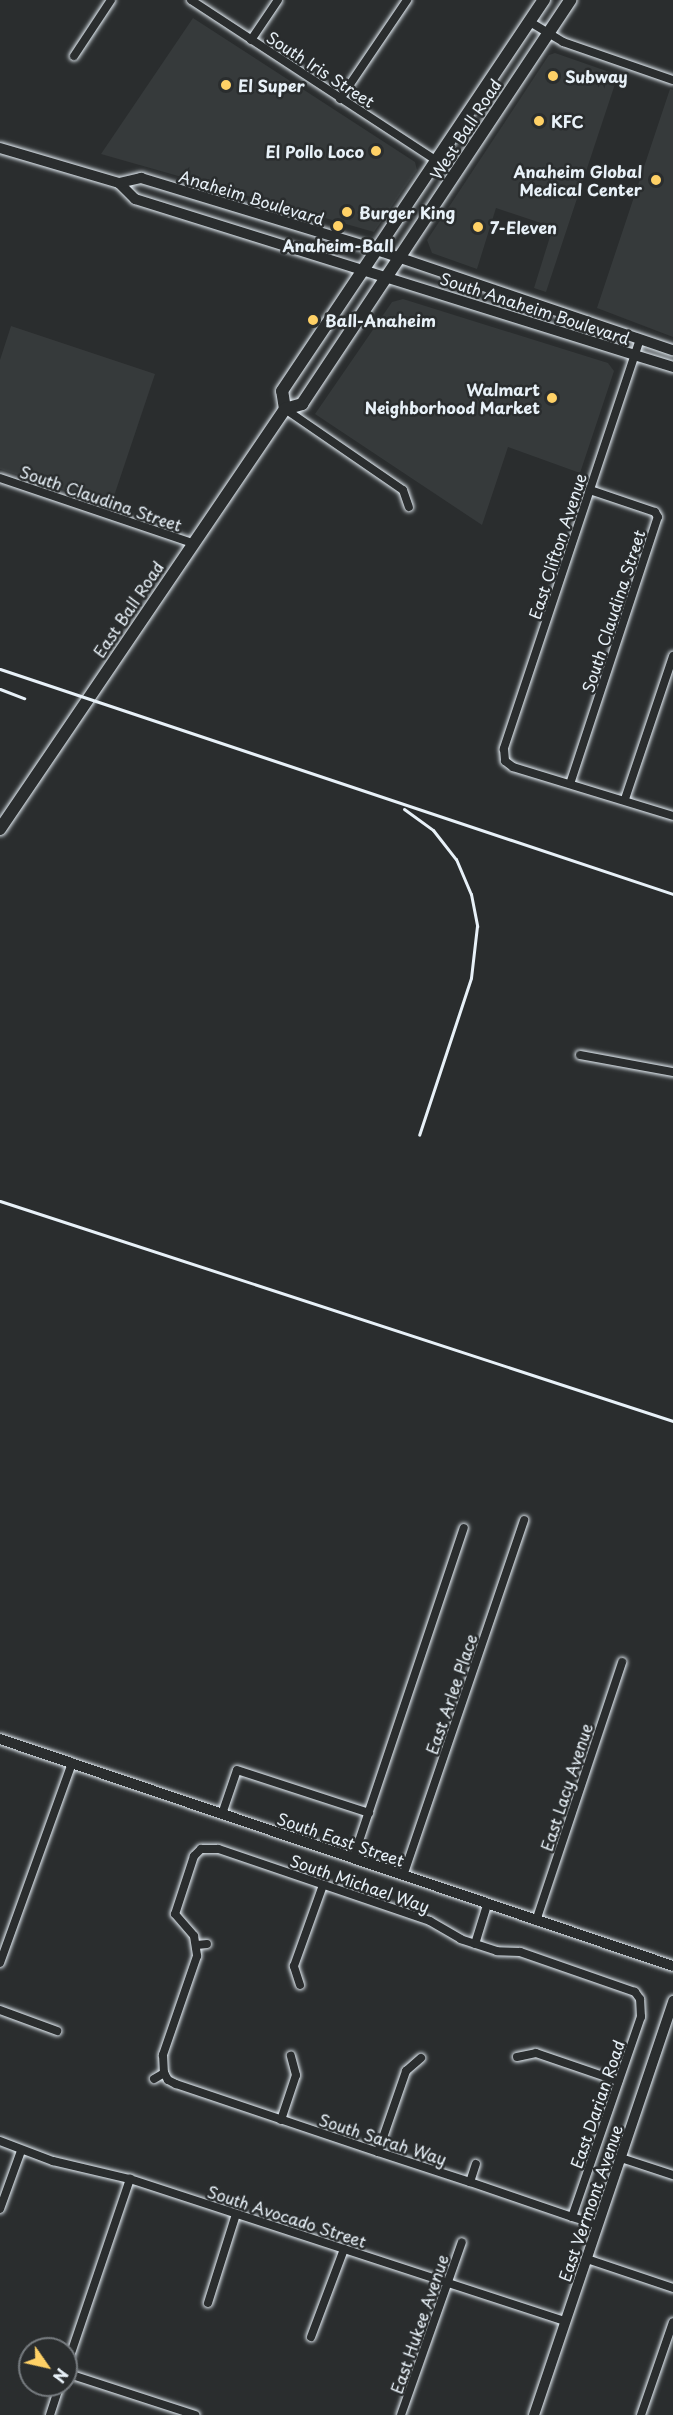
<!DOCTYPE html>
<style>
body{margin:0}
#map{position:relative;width:673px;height:2415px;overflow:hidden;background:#2a2d2e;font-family:"Playpen Sans",sans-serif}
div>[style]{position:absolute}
.built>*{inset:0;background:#363a3b}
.roads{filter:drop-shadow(0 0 2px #e8f1f8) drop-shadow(0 0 2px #e8f1f8)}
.street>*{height:8px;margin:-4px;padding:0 4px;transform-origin:4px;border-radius:4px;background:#2a2d2e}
.secondary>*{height:10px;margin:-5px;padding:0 5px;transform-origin:5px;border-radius:5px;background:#2a2d2e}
.primary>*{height:12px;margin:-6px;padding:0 6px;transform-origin:6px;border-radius:6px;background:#2a2d2e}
.rail>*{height:3px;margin:-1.5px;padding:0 1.5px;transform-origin:1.5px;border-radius:1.5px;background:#e8f1f8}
.dots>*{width:16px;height:16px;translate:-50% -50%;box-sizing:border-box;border:3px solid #2a2d2e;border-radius:50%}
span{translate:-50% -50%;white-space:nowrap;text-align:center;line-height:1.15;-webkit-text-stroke:5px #2a2d2e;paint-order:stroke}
.street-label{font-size:16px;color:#e8f1f8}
.poi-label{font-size:16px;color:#e8f1f8;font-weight:700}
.left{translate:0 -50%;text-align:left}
.right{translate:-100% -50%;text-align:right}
.north{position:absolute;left:18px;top:2337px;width:60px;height:60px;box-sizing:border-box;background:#2a2d2e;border:2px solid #767b7f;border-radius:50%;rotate:124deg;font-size:16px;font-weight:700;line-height:24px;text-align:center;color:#e8f1f8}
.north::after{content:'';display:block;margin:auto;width:21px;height:27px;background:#ffd166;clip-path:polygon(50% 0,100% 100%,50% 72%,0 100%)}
</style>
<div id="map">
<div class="built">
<div style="clip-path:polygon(193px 18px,415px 162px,417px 170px,374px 232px,101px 154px)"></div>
<div style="clip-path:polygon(555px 53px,618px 75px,546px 292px,534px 288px,553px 227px,496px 208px,477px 269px,432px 253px,427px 240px,549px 55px)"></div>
<div style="clip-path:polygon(670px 89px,673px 90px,673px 337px,597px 308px)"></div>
<div style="clip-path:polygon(403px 299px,608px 363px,614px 371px,580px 473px,508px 447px,482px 525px,315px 414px,392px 302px)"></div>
<div style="clip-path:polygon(11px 326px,155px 374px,111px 505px,0 469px,0 360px)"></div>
</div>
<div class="roads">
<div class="street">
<div style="left:191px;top:0;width:294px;rotate:33.2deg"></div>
<div style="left:530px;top:22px;width:39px;rotate:31deg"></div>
<div style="left:563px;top:42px;width:116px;rotate:19.1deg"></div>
<div style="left:251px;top:40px;width:48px;rotate:-56deg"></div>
<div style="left:74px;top:56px;width:67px;rotate:-56.5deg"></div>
<div style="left:340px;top:99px;width:120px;rotate:-55.9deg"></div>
<div style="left:640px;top:339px;width:432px;rotate:108.4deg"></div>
<div style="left:504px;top:749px;width:12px;rotate:85deg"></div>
<div style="left:505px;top:761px;width:10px;rotate:37deg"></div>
<div style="left:513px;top:767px;width:167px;rotate:17deg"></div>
<div style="left:285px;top:409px;width:143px;rotate:34.5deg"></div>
<div style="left:403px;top:490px;width:18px;rotate:71deg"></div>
<div style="left:0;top:478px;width:203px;rotate:18.7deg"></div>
<div style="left:570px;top:784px;width:281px;rotate:-71.8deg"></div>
<div style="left:658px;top:517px;width:6px;rotate:-121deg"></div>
<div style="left:655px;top:512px;width:69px;rotate:-161.3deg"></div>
<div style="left:625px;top:799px;width:151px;rotate:-71.4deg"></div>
<div style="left:580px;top:1055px;width:95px;rotate:10.4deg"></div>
<div style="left:222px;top:1814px;width:46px;rotate:-71.2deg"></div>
<div style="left:237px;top:1770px;width:139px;rotate:18deg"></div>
<div style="left:353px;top:1859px;width:349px;rotate:-71.5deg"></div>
<div style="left:403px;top:1876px;width:376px;rotate:-71.2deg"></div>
<div style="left:536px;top:1921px;width:273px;rotate:-71.6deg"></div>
<div style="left:475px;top:1944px;width:41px;rotate:-72.9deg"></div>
<div style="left:197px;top:1945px;width:10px;rotate:-6deg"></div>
<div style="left:0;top:1963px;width:213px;rotate:-70.2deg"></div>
<div style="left:300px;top:1985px;width:20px;rotate:-108deg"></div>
<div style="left:294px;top:1966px;width:86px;rotate:-70.3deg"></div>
<div style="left:0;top:2010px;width:61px;rotate:20.2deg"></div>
<div style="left:517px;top:2057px;width:19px;rotate:-12deg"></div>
<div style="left:536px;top:2053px;width:87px;rotate:18.9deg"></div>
<div style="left:154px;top:2079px;width:12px;rotate:-31deg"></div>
<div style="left:281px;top:2120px;width:47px;rotate:-71.6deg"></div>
<div style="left:296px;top:2075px;width:20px;rotate:-105deg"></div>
<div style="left:0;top:2141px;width:57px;rotate:20.7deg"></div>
<div style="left:53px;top:2161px;width:79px;rotate:13.2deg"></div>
<div style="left:130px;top:2179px;width:458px;rotate:18.1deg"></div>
<div style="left:378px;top:2152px;width:86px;rotate:-70.9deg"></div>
<div style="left:406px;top:2071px;width:20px;rotate:-41deg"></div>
<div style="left:621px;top:2158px;width:55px;rotate:18.1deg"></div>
<div style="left:470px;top:2182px;width:19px;rotate:-72deg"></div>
<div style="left:0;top:2209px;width:62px;rotate:-70.1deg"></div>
<div style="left:572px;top:2217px;width:212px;rotate:-71deg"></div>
<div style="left:641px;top:2017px;width:18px;rotate:-93deg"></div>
<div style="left:640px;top:1999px;width:9px;rotate:-126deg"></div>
<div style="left:635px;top:1992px;width:122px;rotate:-160.8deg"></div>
<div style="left:520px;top:1952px;width:23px;rotate:-178deg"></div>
<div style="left:497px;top:1951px;width:38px;rotate:-162deg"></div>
<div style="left:461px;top:1939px;width:36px;rotate:-150deg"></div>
<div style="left:430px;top:1921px;width:224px;rotate:-161.2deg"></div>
<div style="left:218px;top:1849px;width:17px;rotate:180deg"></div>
<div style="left:201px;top:1849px;width:10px;rotate:135deg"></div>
<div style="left:194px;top:1856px;width:61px;rotate:108.1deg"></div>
<div style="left:175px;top:1914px;width:29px;rotate:49deg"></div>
<div style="left:194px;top:1936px;width:20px;rotate:81deg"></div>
<div style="left:197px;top:1956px;width:105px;rotate:109deg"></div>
<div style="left:163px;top:2055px;width:18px;rotate:87deg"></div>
<div style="left:164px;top:2073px;width:8px;rotate:60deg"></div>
<div style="left:168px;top:2080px;width:9px;rotate:27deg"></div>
<div style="left:176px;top:2084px;width:213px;rotate:18.6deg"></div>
<div style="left:378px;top:2152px;width:97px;rotate:18.1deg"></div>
<div style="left:470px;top:2182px;width:108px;rotate:18.9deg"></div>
<div style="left:572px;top:2217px;width:27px;rotate:17deg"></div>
<div style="left:587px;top:2259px;width:91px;rotate:18.6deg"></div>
<div style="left:208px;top:2303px;width:93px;rotate:-72.5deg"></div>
<div style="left:311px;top:2337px;width:94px;rotate:-69.4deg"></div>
<div style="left:66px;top:2368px;width:200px;rotate:-71.3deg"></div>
<div style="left:66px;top:2373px;width:136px;rotate:18deg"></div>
<div style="left:50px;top:2415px;width:32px;rotate:-72deg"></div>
<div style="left:401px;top:2415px;width:183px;rotate:-70.6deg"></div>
<div style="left:641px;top:2415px;width:98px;rotate:-71deg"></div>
</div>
<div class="secondary">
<div style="left:0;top:148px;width:124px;rotate:16.4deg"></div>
<div style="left:119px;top:183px;width:23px;rotate:45deg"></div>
<div style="left:135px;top:199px;width:564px;rotate:17.34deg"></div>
<div style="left:119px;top:183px;width:23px;rotate:-13deg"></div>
<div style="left:141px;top:178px;width:231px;rotate:16.9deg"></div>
<div style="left:362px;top:245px;width:328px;rotate:18.7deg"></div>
<div style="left:0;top:1739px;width:710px;rotate:18.64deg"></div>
<div style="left:534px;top:2415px;width:437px;rotate:-71.4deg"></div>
</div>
<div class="primary">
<div style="left:285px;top:409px;width:18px;rotate:-99deg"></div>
<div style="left:282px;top:391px;width:471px;rotate:-56.2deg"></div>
<div style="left:0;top:829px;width:508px;rotate:-55.84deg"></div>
<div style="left:285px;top:409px;width:18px;rotate:-16deg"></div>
<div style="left:302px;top:404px;width:485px;rotate:-56.4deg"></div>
</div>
</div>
<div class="rail">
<div style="left:0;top:669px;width:710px;rotate:18.49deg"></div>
<div style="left:0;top:689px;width:26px;rotate:21deg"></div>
<div style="left:404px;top:809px;width:36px;rotate:36deg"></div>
<div style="left:433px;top:830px;width:37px;rotate:52deg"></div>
<div style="left:456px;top:859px;width:38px;rotate:67deg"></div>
<div style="left:471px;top:894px;width:33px;rotate:79deg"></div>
<div style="left:477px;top:926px;width:52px;rotate:96.6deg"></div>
<div style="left:471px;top:978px;width:165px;rotate:108.3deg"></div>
<div style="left:0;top:1201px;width:708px;rotate:18.1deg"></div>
</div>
<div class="dots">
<div style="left:553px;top:76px;background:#ffd166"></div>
<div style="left:226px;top:85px;background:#ffd166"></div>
<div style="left:539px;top:121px;background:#ffd166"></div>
<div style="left:376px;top:151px;background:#ffd166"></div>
<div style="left:656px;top:180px;background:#ffd166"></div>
<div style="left:347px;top:212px;background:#ffd166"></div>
<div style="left:338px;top:226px;background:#ffd166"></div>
<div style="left:478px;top:227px;background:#ffd166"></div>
<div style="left:313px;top:320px;background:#ffd166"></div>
<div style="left:552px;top:398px;background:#ffd166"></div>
</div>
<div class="street-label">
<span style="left:321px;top:69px;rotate:33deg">South Iris Street</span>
<span style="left:465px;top:129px;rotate:-57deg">West Ball Road</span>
<span style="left:252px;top:197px;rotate:17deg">Anaheim Boulevard</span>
<span style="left:535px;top:308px;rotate:18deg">South Anaheim Boulevard</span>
<span style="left:101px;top:498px;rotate:19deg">South Claudina Street</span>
<span style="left:557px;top:546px;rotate:-72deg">East Clifton Avenue</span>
<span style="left:128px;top:609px;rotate:-56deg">East Ball Road</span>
<span style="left:613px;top:611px;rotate:-72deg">South Claudina Street</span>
<span style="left:451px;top:1694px;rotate:-71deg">East Arlee Place</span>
<span style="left:566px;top:1787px;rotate:-72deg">East Lacy Avenue</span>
<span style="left:341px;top:1839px;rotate:19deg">South East Street</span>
<span style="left:360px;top:1883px;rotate:19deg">South Michael Way</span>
<span style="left:597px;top:2104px;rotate:-71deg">East Darian Road</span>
<span style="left:383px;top:2139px;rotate:18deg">South Sarah Way</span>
<span style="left:590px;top:2203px;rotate:-71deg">East Vermont Avenue</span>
<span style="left:287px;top:2216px;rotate:18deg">South Avocado Street</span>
<span style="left:419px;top:2324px;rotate:-71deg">East Hukee Avenue</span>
</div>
<div class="poi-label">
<span class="left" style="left:565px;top:76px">Subway</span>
<span class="left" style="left:238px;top:85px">El Super</span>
<span class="left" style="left:551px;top:121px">KFC</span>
<span class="right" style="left:364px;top:151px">El Pollo Loco</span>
<span class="right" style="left:642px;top:180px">Anaheim Global<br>Medical Center</span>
<span class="left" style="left:359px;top:212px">Burger King</span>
<span class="left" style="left:490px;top:227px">7-Eleven</span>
<span style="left:338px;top:245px">Anaheim-Ball</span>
<span class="left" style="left:325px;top:320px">Ball-Anaheim</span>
<span class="right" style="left:540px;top:398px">Walmart<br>Neighborhood Market</span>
</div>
<div class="north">N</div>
</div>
